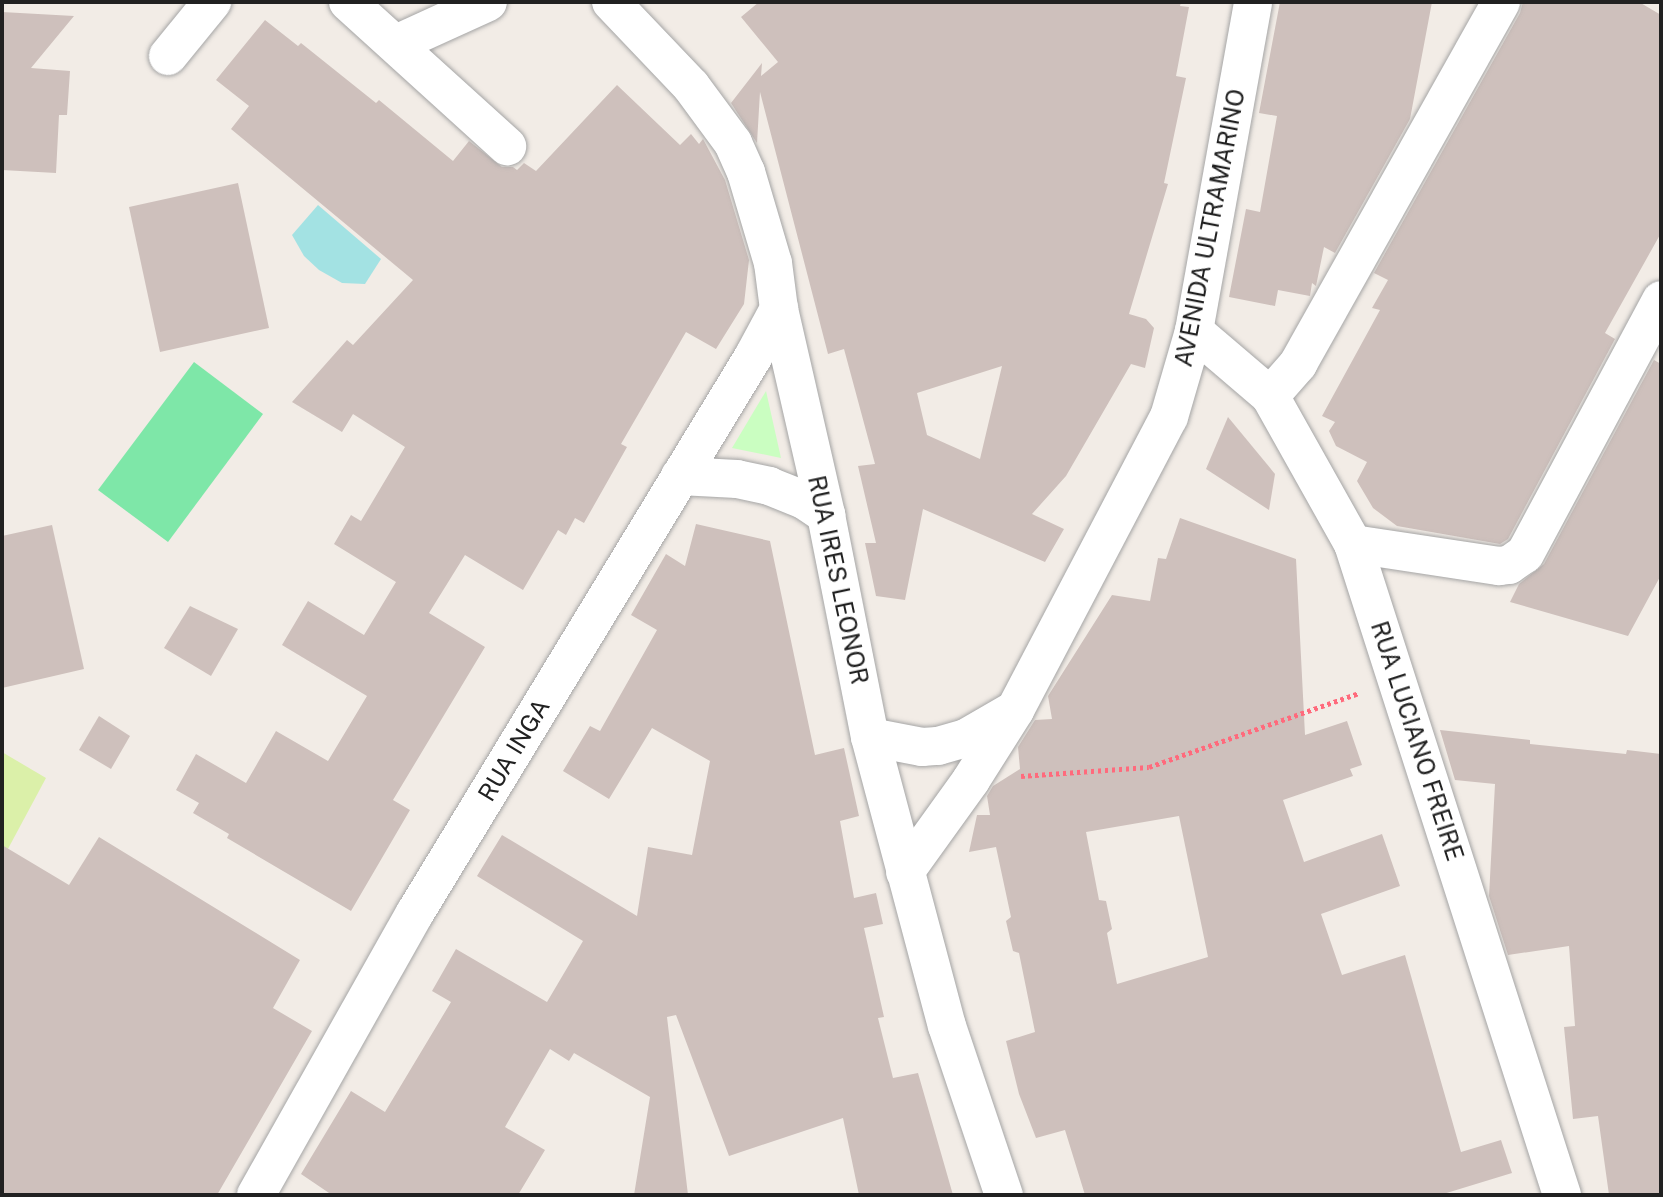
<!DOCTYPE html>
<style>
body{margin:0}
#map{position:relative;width:1663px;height:1197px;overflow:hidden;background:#f2ece6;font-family:"Public Sans",sans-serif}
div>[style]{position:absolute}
.grass>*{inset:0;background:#dbf0a9}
.park>*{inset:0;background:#cafec1}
.pitch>*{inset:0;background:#7ee7a8}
.water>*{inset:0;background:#a3e2e3}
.building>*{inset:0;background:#cec0bc}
.path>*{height:4.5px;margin-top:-2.25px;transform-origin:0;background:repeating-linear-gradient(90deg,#ff6a7c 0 3.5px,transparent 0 7px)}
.roads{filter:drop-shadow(0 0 2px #a5a5a5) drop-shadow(0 0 2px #a5a5a5)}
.minor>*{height:38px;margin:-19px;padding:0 19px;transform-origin:19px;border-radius:19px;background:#fff}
span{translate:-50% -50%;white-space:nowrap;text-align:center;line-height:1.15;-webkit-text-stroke:7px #fff;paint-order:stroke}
.street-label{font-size:24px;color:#212121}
.frame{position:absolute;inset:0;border:4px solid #212121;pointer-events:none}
</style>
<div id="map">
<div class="grass">
<div style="clip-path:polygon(2px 752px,46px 778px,2px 860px)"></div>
</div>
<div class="park">
<div style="clip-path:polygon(766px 391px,781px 458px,732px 448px)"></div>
</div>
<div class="pitch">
<div style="clip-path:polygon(194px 362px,263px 414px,168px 542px,98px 490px)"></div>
</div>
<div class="water">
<div style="clip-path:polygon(318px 205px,381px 259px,365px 284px,342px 283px,319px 270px,304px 256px,292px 235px)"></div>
</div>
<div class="building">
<div style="clip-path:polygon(evenodd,759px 2px,1181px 2px,1180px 6px,1189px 7px,1176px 76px,1186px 78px,1164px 183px,1168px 184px,1129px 314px,1146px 319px,1154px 328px,1145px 368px,1131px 364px,1066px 476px,1032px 514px,1064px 529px,1045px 562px,923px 509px,905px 600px,876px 596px,865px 543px,876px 543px,858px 466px,875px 464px,844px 349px,828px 354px,760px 92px,757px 143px,731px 103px,762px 63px,761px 76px,778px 62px,741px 17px,759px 2px,1002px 366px,980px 459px,927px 435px,917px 393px,1002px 366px)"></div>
<div style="clip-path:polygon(1280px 2px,1432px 2px,1410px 119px,1335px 253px,1324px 247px,1316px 286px,1312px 283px,1310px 296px,1278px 290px,1275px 306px,1229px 297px,1246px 209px,1260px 212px,1277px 116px,1259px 113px)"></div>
<div style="clip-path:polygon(1523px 2px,1639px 2px,1661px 15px,1661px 233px,1605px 333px,1615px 339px,1508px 539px,1500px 544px,1397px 526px,1373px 508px,1357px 481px,1367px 462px,1336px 446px,1329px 431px,1335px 422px,1322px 416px,1380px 310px,1372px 308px,1388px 280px,1374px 273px,1520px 13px)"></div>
<div style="clip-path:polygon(2px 12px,74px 16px,31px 68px,70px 71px,67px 115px,59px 115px,56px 173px,2px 170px)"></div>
<div style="clip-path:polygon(265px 20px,298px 46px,301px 43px,376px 103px,379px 100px,453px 161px,469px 141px,502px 167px,513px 167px,517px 170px,524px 163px,536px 171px,617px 85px,680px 145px,691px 134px,699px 144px,703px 139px,725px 180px,749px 260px,744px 304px,716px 349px,686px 332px,621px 444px,627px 447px,584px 523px,575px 518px,566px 535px,558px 530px,523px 590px,465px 555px,429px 613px,485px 647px,393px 800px,410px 810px,351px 911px,227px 838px,229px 834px,193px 813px,199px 803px,176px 790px,196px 754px,246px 783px,276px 731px,328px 761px,367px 696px,282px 645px,308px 601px,364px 635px,396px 582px,334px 544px,351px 515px,361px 521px,405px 447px,353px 414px,342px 432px,292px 402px,347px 340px,353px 345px,413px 280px,231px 129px,249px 106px,216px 80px)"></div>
<div style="clip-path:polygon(238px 183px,269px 328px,160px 352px,129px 207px)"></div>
<div style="clip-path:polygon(1654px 360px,1661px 364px,1661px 575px,1628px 636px,1510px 602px,1519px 584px,1544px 564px)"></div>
<div style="clip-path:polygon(1228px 417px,1275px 474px,1269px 510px,1206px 469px)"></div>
<div style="clip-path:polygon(evenodd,1180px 518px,1296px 559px,1305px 735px,1347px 721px,1362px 765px,1350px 769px,1353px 776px,1283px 800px,1304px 862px,1382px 834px,1400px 886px,1321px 914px,1342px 975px,1405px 955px,1461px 1152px,1501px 1140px,1512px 1173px,1440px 1195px,1085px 1195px,1065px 1130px,1036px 1138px,1019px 1094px,1006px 1041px,1035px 1032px,1019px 953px,1013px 951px,1006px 921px,1011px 917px,996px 847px,969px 852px,977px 815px,990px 815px,987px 796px,993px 786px,1020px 769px,1018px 747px,1035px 720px,1052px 719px,1048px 696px,1112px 595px,1150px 601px,1158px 558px,1166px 559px,1180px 518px,1179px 816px,1208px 957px,1117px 984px,1107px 933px,1112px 929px,1106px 901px,1099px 900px,1086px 832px,1179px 816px)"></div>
<div style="clip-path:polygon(696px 524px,770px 541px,815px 755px,844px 748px,859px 816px,840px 821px,854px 898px,876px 893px,883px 924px,864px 928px,884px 1017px,878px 1018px,893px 1078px,918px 1073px,953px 1195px,859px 1195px,843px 1118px,729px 1156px,676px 1015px,667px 1017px,688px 1195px,634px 1195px,650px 1097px,574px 1053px,569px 1061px,550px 1049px,505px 1127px,545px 1150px,518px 1195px,332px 1195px,301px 1174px,351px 1091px,385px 1112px,451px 1002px,432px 991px,456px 949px,547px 1002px,583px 941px,477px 876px,502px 835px,637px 916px,648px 847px,692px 855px,710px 761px,652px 728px,609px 799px,563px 771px,590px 726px,600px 731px,657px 630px,631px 615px,666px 554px,685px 566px)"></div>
<div style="clip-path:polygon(52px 525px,84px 669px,2px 688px,2px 536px)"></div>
<div style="clip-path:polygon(190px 606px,238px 629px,211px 676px,164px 648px)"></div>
<div style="clip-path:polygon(99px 716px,130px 736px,111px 769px,79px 750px)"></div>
<div style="clip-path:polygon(1440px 730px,1530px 740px,1530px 744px,1626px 754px,1627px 750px,1661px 754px,1661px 1195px,1609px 1195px,1598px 1116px,1573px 1119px,1564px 1027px,1575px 1026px,1569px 946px,1508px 955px,1489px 896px,1495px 784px,1455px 780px)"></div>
<div style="clip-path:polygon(99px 837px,300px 960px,273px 1008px,312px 1031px,217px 1195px,2px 1195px,2px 845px,69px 885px)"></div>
</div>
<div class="path">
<div style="left:1021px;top:776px;width:128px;rotate:-4deg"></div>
<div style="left:1149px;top:767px;width:223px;rotate:-19.4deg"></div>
</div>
<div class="roads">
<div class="minor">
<div style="left:348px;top:2px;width:215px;rotate:42.2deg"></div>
<div style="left:611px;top:2px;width:116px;rotate:46.4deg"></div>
<div style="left:691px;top:86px;width:71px;rotate:53.6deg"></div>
<div style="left:733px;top:143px;width:32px;rotate:66deg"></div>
<div style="left:746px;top:172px;width:95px;rotate:73.5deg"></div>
<div style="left:773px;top:263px;width:46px;rotate:82.6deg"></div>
<div style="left:779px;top:309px;width:211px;rotate:77.1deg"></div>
<div style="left:826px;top:515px;width:226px;rotate:78.8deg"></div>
<div style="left:870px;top:737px;width:299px;rotate:75.1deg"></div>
<div style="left:947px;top:1026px;width:178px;rotate:71.4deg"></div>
<div style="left:396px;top:44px;width:101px;rotate:-24.5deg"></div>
<div style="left:168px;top:56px;width:70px;rotate:-50.8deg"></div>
<div style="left:1194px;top:331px;width:100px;rotate:40.5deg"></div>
<div style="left:1270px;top:396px;width:170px;rotate:60.7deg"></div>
<div style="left:1353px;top:544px;width:684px;rotate:72.2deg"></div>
<div style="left:1270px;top:396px;width:43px;rotate:-48.8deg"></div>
<div style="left:1298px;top:364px;width:415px;rotate:-60.7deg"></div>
<div style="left:680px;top:476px;width:57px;rotate:3deg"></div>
<div style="left:737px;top:479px;width:33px;rotate:12deg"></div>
<div style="left:769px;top:486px;width:38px;rotate:22deg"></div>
<div style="left:804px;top:500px;width:27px;rotate:34deg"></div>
<div style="left:1353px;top:544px;width:148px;rotate:8.6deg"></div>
<div style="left:1499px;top:566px;width:10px;rotate:-6deg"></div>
<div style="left:1509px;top:565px;width:19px;rotate:-35deg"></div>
<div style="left:1525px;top:554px;width:288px;rotate:-61.8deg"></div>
<div style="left:870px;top:737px;width:53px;rotate:10.9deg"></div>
<div style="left:922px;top:747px;width:16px;rotate:-4deg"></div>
<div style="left:938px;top:746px;width:29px;rotate:-16deg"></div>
<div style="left:966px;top:738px;width:50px;rotate:-30.2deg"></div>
<div style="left:905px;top:872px;width:113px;rotate:-54.3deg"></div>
<div style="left:971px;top:780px;width:83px;rotate:-57.8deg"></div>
<div style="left:1015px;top:710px;width:331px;rotate:-62.3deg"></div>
<div style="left:1169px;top:417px;width:90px;rotate:-73.8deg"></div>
<div style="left:1194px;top:331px;width:334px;rotate:-79.8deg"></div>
<div style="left:256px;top:1195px;width:324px;rotate:-60.6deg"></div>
<div style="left:415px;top:913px;width:651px;rotate:-58.7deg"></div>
<div style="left:753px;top:357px;width:55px;rotate:-61.6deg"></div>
</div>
</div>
<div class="street-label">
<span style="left:1210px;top:228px;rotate:-79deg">AVENIDA ULTRAMARINO</span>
<span style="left:838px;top:580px;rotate:78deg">RUA IRES LEONOR</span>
<span style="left:1417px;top:741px;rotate:72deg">RUA LUCIANO FREIRE</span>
<span style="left:514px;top:750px;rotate:-59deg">RUA INGA</span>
</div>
<div class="frame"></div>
</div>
